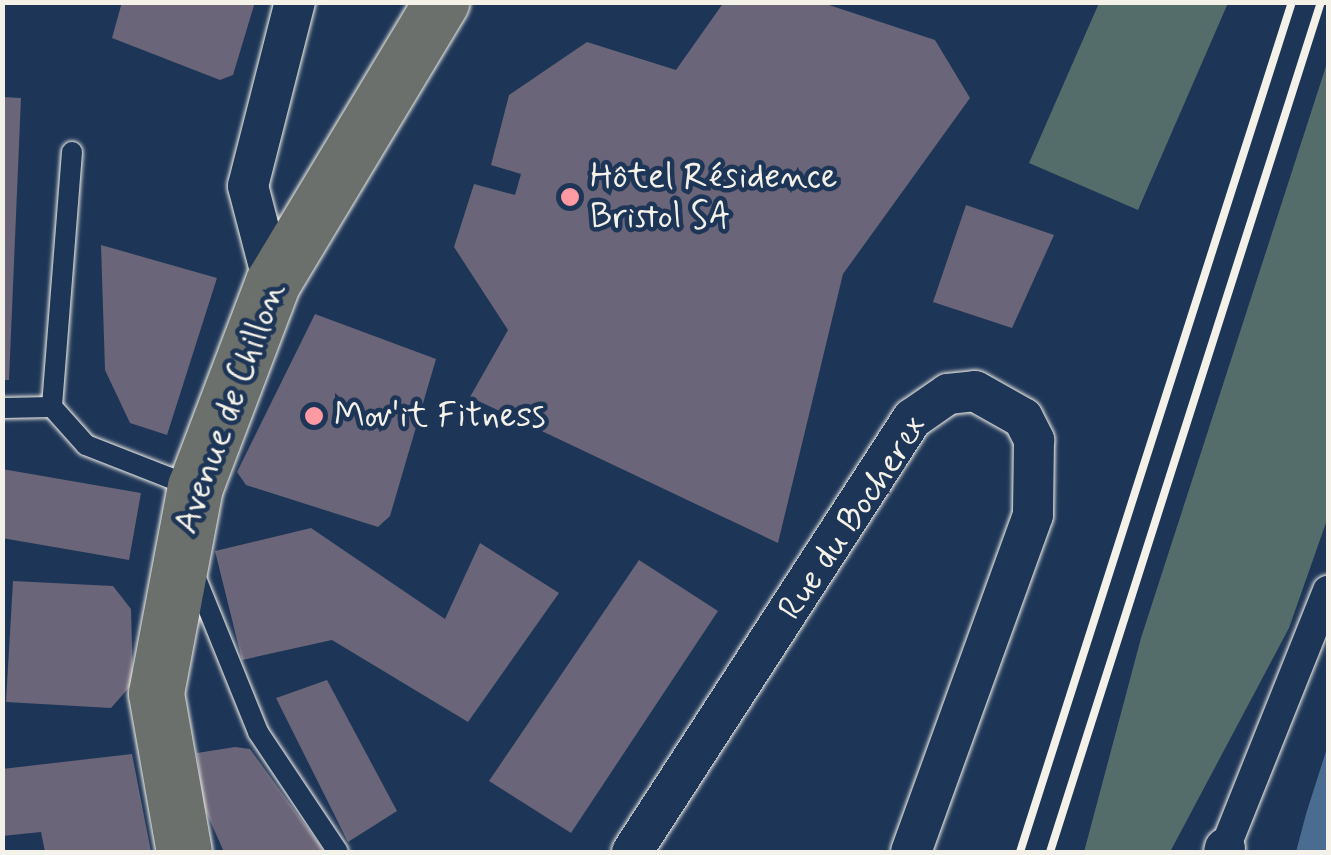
<!DOCTYPE html>
<meta charset="utf-8">
<style>
body{margin:0}
#map{position:relative;width:1331px;height:855px;overflow:hidden;background:#1d3557;font-family:Mynerve,sans-serif}
div>[style]{position:absolute}
.green>*{inset:0;background:#556d6a}
.water>*{inset:0;background:#4a6c90}
.building>*{inset:0;background:#6a6578}
.roads{filter:drop-shadow(0 0 2px #f4f1e8) drop-shadow(0 0 2px #f4f1e8)}
.service>*{height:20px;margin:-10px;padding:0 10px;transform-origin:10px;border-radius:10px;background:#1d3557}
.pedestrian>*{height:30px;margin:-15px;padding:0 15px;transform-origin:15px;border-radius:15px;background:#1d3557}
.minor>*{height:40px;margin:-20px;padding:0 20px;transform-origin:20px;border-radius:20px;background:#1d3557}
.primary>*{height:55px;margin:-27.5px;padding:0 27.5px;transform-origin:27.5px;border-radius:27.5px;background:#6b706d}
.rail>*{height:8px;margin:-4px;padding:0 4px;transform-origin:4px;border-radius:4px;background:#f4f1e8}
.dots>*{width:28px;height:28px;translate:-50% -50%;box-sizing:border-box;border:5px solid #1d3557;border-radius:50%}
span{translate:-50% -50%;white-space:nowrap;text-align:center;line-height:1.15;-webkit-text-stroke:9px #1d3557;paint-order:stroke}
.poi-label{font-size:35px;color:#f4f1e8}
.left{translate:0 -50%;text-align:left}
.street-label{font-size:35px;color:#f4f1e8}
.frame{position:absolute;inset:0;border:5px solid #f4f1e8;pointer-events:none}
</style>
<div id="map">
<div class="green">
<div style="clip-path:polygon(1099px 3px,1228px 3px,1138px 210px,1029px 163px)"></div>
<div style="clip-path:polygon(1328px 60px,1328px 517px,1289px 628px,1170px 852px,1084px 852px,1141px 638px)"></div>
</div>
<div class="water">
<div style="clip-path:polygon(1328px 745px,1328px 852px,1296px 852px,1306px 814px)"></div>
</div>
<div class="building">
<div style="clip-path:polygon(122px 2px,255px 2px,233px 75px,220px 80px,112px 38px)"></div>
<div style="clip-path:polygon(724px 2px,820px 2px,935px 40px,970px 98px,843px 274px,778px 543px,470px 397px,508px 330px,454px 247px,474px 184px,515px 195px,521px 174px,491px 165px,509px 95px,587px 42px,676px 70px)"></div>
<div style="clip-path:polygon(2px 97px,21px 98px,9px 380px,2px 380px)"></div>
<div style="clip-path:polygon(966px 205px,1054px 235px,1012px 328px,933px 302px)"></div>
<div style="clip-path:polygon(101px 245px,217px 278px,167px 435px,130px 423px,105px 370px)"></div>
<div style="clip-path:polygon(315px 314px,436px 359px,390px 516px,378px 527px,246px 485px,237px 472px)"></div>
<div style="clip-path:polygon(2px 469px,141px 493px,129px 560px,2px 538px)"></div>
<div style="clip-path:polygon(311px 528px,445px 619px,480px 543px,559px 593px,468px 722px,332px 640px,242px 660px,215px 551px)"></div>
<div style="clip-path:polygon(639px 560px,718px 611px,571px 833px,489px 781px)"></div>
<div style="clip-path:polygon(13px 581px,113px 586px,131px 609px,133px 683px,111px 708px,6px 702px)"></div>
<div style="clip-path:polygon(327px 680px,397px 811px,348px 842px,276px 698px)"></div>
<div style="clip-path:polygon(235px 747px,250px 749px,325px 852px,224px 852px,203px 805px,197px 753px)"></div>
<div style="clip-path:polygon(132px 754px,151px 852px,45px 852px,41px 832px,2px 836px,2px 769px)"></div>
</div>
<div class="roads">
<div class="service">
<div style="left:72px;top:152px;width:256px;rotate:94.5deg"></div>
<div style="left:52px;top:407px;width:51px;rotate:48.2deg"></div>
<div style="left:86px;top:445px;width:115px;rotate:21.4deg"></div>
<div style="left:2px;top:408px;width:50px;rotate:-1.1deg"></div>
<div style="left:193px;top:571px;width:174px;rotate:68deg"></div>
<div style="left:258px;top:732px;width:144px;rotate:56.3deg"></div>
</div>
<div class="pedestrian">
<div style="left:1225px;top:848px;width:277px;rotate:-68.2deg"></div>
</div>
<div class="minor">
<div style="left:273px;top:282px;width:99px;rotate:-104.6deg"></div>
<div style="left:248px;top:186px;width:190px;rotate:-75.7deg"></div>
<div style="left:632px;top:852px;width:516px;rotate:-57.11deg"></div>
<div style="left:912px;top:419px;width:44px;rotate:-34.8deg"></div>
<div style="left:948px;top:394px;width:27px;rotate:-6deg"></div>
<div style="left:975px;top:391px;width:55px;rotate:29.4deg"></div>
<div style="left:1023px;top:418px;width:25px;rotate:63deg"></div>
<div style="left:1034px;top:440px;width:75px;rotate:90.8deg"></div>
<div style="left:1033px;top:515px;width:358px;rotate:109.9deg"></div>
<div style="left:1224px;top:852px;width:4px;rotate:-76deg"></div>
</div>
<div class="primary">
<div style="left:184px;top:852px;width:161px;rotate:-100deg"></div>
<div style="left:156px;top:693px;width:210px;rotate:-79.3deg"></div>
<div style="left:195px;top:487px;width:219px;rotate:-69.2deg"></div>
<div style="left:273px;top:282px;width:327px;rotate:-59deg"></div>
</div>
</div>
<div class="rail">
<div style="left:1020px;top:852px;width:892px;rotate:-72.26deg"></div>
<div style="left:1050px;top:852px;width:892px;rotate:-72.32deg"></div>
</div>
<div class="dots">
<div style="left:570px;top:197px;background:#ff9aa2"></div>
<div style="left:314px;top:416px;background:#ff9aa2"></div>
</div>
<div class="poi-label">
<span class="left" style="left:590px;top:197px">Hôtel Résidence<br>Bristol SA</span>
<span class="left" style="left:334px;top:416px">Mov'it Fitness</span>
</div>
<div class="street-label">
<span style="left:230px;top:408px;rotate:-70deg">Avenue de Chillon</span>
<span style="left:853px;top:518px;rotate:-56deg">Rue du Bocherex</span>
</div>
<div class="frame"></div>
</div>
